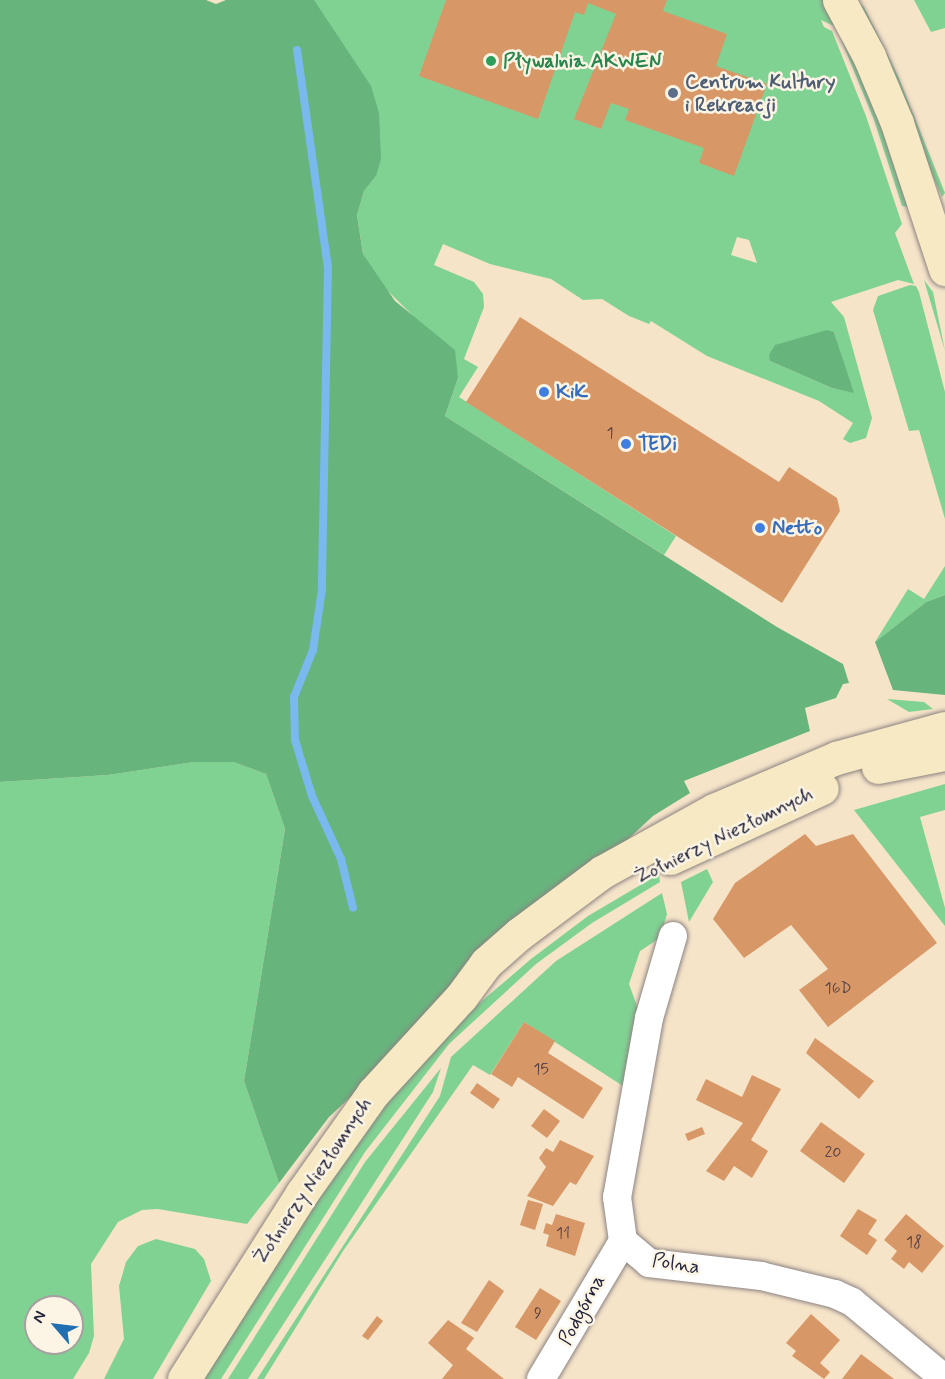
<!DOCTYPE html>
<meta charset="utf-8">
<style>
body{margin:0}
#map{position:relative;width:945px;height:1379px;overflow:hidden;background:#f6e4c9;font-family:Mynerve,sans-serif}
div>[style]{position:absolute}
.green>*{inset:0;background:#80d293}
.forest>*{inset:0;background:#68b47d}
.stream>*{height:8px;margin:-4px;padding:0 4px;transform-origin:4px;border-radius:4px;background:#79b9ed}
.building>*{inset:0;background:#d89766}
.roads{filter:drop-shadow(0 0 2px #8c8382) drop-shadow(0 0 2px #8c8382)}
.street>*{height:28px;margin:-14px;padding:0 14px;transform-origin:14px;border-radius:14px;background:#fff}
.secondary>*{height:33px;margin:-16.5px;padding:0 16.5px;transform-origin:16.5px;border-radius:16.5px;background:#f6e9c3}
.dots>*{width:16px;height:16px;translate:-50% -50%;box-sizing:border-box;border:3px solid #fcf5e5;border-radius:50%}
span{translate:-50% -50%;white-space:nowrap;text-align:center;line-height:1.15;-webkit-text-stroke:5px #fcf5e5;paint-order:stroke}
.number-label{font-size:16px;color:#503f46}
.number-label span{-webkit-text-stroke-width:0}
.leisure-label{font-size:20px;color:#27864d;font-weight:700}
.left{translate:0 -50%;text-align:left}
.service-label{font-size:20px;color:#4e5e75;font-weight:700}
.shop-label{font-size:20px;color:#366cbe;font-weight:700}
.street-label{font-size:20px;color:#22223b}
.north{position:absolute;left:24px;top:1295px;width:60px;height:60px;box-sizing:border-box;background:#fcf5e5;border:2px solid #a5a1a1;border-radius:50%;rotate:298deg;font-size:16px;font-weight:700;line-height:24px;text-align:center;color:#22223b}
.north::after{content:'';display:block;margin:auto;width:21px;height:27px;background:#1f6fb2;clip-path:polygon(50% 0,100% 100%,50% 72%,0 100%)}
</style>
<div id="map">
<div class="green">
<div style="clip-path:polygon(evenodd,314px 0,826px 0,881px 122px,908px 207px,902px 206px,874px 120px,836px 27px,821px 20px,824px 27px,832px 31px,866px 116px,902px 224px,895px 233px,914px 284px,898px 280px,831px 302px,844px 317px,872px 418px,866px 438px,850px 443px,843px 439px,853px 423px,819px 401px,707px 356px,651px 321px,649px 324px,629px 316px,602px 299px,583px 300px,551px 279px,490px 264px,443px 244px,434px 265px,474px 282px,483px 294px,484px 307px,464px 359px,478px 367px,459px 397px,676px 536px,664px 555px,445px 416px,458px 378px,413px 316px,381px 284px,363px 254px,357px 215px,364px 191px,376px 176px,314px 0,737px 237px,749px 240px,757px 263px,731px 255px,737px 237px,314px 0,834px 332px,853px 392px,832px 388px,770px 361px,834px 332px)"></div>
<div style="clip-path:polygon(855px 0,864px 7px,898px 76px,945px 193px,942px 197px)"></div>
<div style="clip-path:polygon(914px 0,945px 0,945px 28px,931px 32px)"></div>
<div style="clip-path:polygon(924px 280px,933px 292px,945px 351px)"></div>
<div style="clip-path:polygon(910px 285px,916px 286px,919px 292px,945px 392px,945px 519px,919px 430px,909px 431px,873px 310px,878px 296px)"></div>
<div style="clip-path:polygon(945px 566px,945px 595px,926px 602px,875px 642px,908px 589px,924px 599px)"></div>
<div style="clip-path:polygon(887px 699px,924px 702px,933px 709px,909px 712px)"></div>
<div style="clip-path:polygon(evenodd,194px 762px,233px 762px,266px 774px,285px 829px,244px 1081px,279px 1183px,247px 1224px,158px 1209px,142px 1210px,118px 1222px,91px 1264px,94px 1336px,89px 1353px,73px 1379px,0 1379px,0 782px,108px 775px,194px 762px,36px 1307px,72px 1307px,72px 1343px,36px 1343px,36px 1307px)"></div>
<div style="clip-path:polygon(945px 784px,945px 810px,920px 817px,945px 908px,945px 926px,854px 810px)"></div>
<div style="clip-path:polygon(707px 869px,713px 882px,689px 922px,681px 882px)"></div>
<div style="clip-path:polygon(659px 874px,660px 882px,592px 923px,536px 964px,449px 1044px,365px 1152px,221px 1379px,202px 1379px,321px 1192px,392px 1095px,469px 1012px,531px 959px,588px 916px)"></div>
<div style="clip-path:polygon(662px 893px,667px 914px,660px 938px,640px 951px,629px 984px,641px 1017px,626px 1088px,524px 1022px,490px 1075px,473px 1065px,343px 1251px,264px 1379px,257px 1379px,440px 1096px,451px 1057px,556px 961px)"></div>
<div style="clip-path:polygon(441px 1068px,433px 1092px,248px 1379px,228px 1379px,365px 1162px)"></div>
<div style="clip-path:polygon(156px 1239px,195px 1249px,204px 1259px,211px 1281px,153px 1379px,104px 1379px,124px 1339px,119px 1286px,126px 1262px,138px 1246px)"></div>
</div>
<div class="forest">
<div style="clip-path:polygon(0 0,206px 0,216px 4px,226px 0,314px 0,371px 86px,379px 113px,381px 159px,376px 176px,364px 191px,357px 215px,363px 254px,395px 301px,455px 350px,458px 378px,445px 416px,777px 627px,843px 664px,849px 683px,843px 684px,836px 698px,805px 708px,810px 731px,684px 781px,690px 793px,653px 816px,329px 1117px,279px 1183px,244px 1081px,285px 829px,266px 774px,233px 762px,194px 762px,108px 775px,0 782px)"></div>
<div style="clip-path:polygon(827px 330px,834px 332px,854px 393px,832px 388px,770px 361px,769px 355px,775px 345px)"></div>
<div style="clip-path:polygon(945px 595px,945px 695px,893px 690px,875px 642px,926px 602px)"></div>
</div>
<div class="stream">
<div style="left:297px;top:50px;width:219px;rotate:81.9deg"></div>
<div style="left:328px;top:267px;width:322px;rotate:91.1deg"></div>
<div style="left:322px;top:589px;width:62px;rotate:98.4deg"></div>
<div style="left:313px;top:650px;width:51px;rotate:112deg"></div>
<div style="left:294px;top:697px;width:43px;rotate:88.7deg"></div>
<div style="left:295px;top:740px;width:59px;rotate:73.1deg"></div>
<div style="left:312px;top:796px;width:69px;rotate:65.3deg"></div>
<div style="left:341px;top:859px;width:50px;rotate:76.2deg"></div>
</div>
<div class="building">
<div style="clip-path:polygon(446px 0,667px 0,663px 11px,727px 34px,716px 66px,767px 84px,734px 176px,699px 163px,704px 148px,625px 120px,629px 109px,611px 103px,601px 129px,574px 119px,616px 14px,588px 3px,584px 15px,575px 12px,538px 119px,419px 76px)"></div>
<div style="clip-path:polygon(520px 317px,779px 482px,789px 467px,837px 498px,840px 511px,782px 603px,466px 402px)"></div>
<div style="clip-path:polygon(805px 834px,816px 846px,853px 834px,937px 943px,828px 1027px,799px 990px,828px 969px,791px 925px,744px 958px,713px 919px,735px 883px)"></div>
<div style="clip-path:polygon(524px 1022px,555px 1041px,548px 1053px,603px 1088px,583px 1119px,518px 1077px,512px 1087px,491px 1074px)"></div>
<div style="clip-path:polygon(815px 1038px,874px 1081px,859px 1099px,806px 1053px)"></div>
<div style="clip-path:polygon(752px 1075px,781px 1089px,751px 1140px,768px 1151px,752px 1178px,734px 1166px,724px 1181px,706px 1171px,743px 1123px,696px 1100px,706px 1079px,742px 1097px)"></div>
<div style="clip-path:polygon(477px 1083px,500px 1099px,493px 1109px,470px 1093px)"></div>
<div style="clip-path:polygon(544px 1109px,560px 1121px,547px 1138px,531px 1126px)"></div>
<div style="clip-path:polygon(821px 1122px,865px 1154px,844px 1183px,800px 1151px)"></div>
<div style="clip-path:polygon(702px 1127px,705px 1134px,688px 1141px,685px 1134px)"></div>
<div style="clip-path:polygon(560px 1140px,594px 1156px,576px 1185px,570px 1182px,553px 1206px,527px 1196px,546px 1167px,539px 1158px,546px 1148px,553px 1152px)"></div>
<div style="clip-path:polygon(528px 1200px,543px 1204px,535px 1230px,520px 1225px)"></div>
<div style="clip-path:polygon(858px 1209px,877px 1220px,868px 1234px,877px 1240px,867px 1255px,840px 1236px)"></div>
<div style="clip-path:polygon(556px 1214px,585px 1223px,575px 1256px,546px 1246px,549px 1235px,543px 1233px,546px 1223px,552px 1225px)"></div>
<div style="clip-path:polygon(906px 1214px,944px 1246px,922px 1273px,909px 1262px,904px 1269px,891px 1259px,897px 1251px,884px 1240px)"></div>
<div style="clip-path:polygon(489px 1280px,504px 1291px,477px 1332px,461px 1323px)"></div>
<div style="clip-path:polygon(540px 1288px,561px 1301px,536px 1340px,515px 1327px)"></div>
<div style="clip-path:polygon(811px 1314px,840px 1340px,820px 1363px,830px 1372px,824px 1379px,792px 1356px,796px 1351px,786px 1343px)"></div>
<div style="clip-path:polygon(377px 1316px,383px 1321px,368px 1340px,362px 1336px)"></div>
<div style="clip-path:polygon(448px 1320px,474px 1338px,466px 1349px,504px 1379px,442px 1379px,453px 1365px,428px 1343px)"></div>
<div style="clip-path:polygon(861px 1354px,894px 1379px,842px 1379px)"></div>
</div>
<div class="roads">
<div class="street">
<div style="left:673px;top:936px;width:85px;rotate:106.3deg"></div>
<div style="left:649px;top:1018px;width:182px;rotate:100.1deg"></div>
<div style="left:617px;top:1197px;width:44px;rotate:82.2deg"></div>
<div style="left:623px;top:1241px;width:34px;rotate:40deg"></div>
<div style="left:649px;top:1263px;width:113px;rotate:6.6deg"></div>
<div style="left:761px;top:1276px;width:76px;rotate:13.7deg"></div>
<div style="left:835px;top:1294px;width:19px;rotate:25deg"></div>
<div style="left:852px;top:1302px;width:121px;rotate:39.6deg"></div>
<div style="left:541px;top:1379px;width:161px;rotate:-59.3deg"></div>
</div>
<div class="secondary">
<div style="left:839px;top:0;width:64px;rotate:61.8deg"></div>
<div style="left:869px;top:56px;width:73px;rotate:67.3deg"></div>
<div style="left:897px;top:123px;width:154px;rotate:71.8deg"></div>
<div style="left:878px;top:767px;width:68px;rotate:-11deg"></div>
<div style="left:670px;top:858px;width:167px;rotate:-24.7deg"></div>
<div style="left:184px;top:1379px;width:220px;rotate:-57.6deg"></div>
<div style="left:302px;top:1193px;width:123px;rotate:-54.6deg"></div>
<div style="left:373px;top:1093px;width:130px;rotate:-47.5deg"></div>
<div style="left:461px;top:997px;width:42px;rotate:-53.7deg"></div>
<div style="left:486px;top:963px;width:44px;rotate:-41.3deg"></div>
<div style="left:519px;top:934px;width:104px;rotate:-36.8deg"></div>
<div style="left:602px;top:872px;width:128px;rotate:-29deg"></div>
<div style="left:714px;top:810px;width:133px;rotate:-23.1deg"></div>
<div style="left:836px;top:758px;width:113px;rotate:-15.4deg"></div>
</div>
</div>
<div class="dots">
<div style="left:491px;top:61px;background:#2e9e5b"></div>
<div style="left:673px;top:93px;background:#5c6f8a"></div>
<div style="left:544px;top:392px;background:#3f7fe0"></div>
<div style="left:626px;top:444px;background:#3f7fe0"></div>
<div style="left:760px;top:528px;background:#3f7fe0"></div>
</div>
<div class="number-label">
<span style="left:610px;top:434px">1</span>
<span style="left:838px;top:989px">16D</span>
<span style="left:541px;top:1070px">15</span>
<span style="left:833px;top:1153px">20</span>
<span style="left:563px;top:1234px">11</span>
<span style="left:914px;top:1243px">18</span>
<span style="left:538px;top:1314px">9</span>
</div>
<div class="leisure-label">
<span class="left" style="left:503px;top:61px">Pływalnia AKWEN</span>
</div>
<div class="service-label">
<span class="left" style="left:685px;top:94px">Centrum Kultury<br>i Rekreacji</span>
</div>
<div class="shop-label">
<span class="left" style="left:556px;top:392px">KiK</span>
<span class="left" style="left:638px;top:444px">TEDi</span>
<span class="left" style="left:772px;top:528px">Netto</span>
</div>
<div class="street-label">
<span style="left:724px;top:836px;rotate:-26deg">Żołnierzy Niezłomnych</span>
<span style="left:313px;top:1181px;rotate:-56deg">Żołnierzy Niezłomnych</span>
<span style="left:676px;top:1264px;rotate:9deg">Polna</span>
<span style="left:582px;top:1310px;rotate:-62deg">Podgórna</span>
</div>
<div class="north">N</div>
</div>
